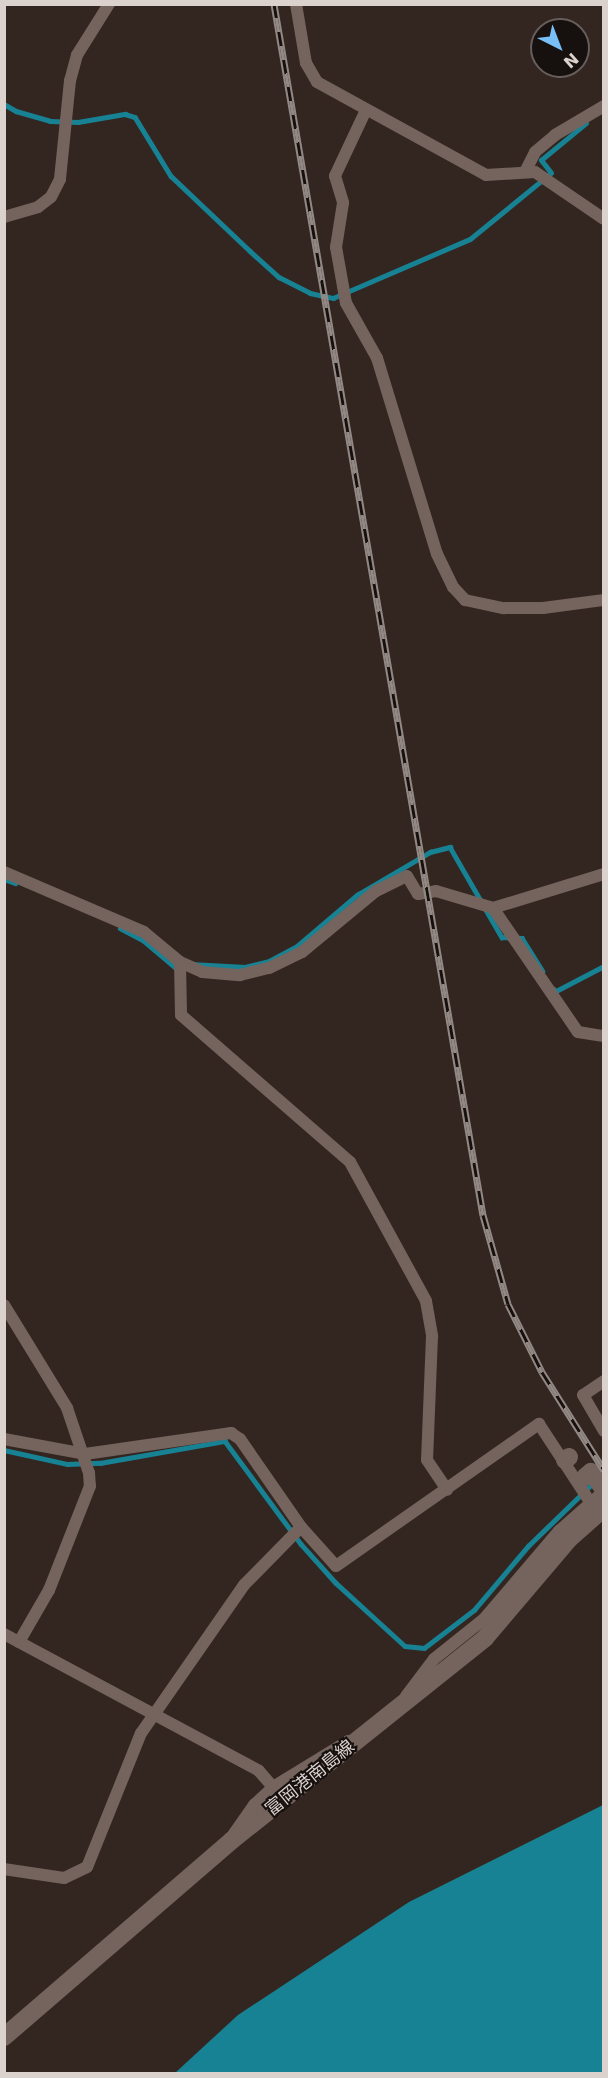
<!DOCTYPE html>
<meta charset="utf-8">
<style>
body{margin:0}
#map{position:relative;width:608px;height:2078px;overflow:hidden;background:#332620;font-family:"DejaVu Sans","Noto Sans JP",sans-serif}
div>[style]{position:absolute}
.water>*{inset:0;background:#178294}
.stream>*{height:4.5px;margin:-2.25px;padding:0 2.25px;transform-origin:2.25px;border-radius:2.25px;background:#178294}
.street>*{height:12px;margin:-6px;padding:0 6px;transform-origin:6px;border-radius:6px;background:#74645d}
.secondary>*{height:18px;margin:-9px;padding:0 9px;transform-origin:9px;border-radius:9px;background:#74645d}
.rail>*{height:7px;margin-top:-3.5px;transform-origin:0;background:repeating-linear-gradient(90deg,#16100e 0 14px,#938984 0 28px);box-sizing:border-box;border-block:2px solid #938984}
span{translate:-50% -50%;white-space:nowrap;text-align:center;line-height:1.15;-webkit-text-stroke:4.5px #16100e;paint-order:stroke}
.street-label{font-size:18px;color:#dbd2ce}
.frame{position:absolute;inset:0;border:6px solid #dbd2ce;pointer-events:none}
.north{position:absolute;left:530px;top:18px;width:60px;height:60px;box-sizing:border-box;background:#16100e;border:2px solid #655e5b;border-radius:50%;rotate:138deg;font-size:16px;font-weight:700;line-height:24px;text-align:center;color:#dbd2ce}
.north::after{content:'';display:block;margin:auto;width:21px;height:27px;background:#78bff7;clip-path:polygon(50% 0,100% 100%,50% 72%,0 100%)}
</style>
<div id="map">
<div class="water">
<div style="clip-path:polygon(603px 1805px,603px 2073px,175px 2073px,238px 2015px,409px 1902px)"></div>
</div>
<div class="stream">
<div style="left:4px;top:104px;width:14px;rotate:30deg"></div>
<div style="left:16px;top:111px;width:35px;rotate:16deg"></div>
<div style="left:50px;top:121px;width:28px;rotate:2deg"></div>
<div style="left:78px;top:122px;width:48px;rotate:-9.7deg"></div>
<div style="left:125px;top:114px;width:10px;rotate:17deg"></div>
<div style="left:135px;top:117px;width:69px;rotate:58.6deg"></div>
<div style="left:171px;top:176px;width:109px;rotate:43.5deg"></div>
<div style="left:250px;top:251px;width:39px;rotate:42deg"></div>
<div style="left:279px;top:277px;width:35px;rotate:27deg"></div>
<div style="left:310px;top:293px;width:24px;rotate:12deg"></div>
<div style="left:333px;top:298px;width:149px;rotate:-23.3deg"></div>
<div style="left:470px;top:239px;width:104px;rotate:-39.2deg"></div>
<div style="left:551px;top:173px;width:16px;rotate:-128deg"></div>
<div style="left:541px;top:160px;width:58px;rotate:-39.4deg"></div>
<div style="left:4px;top:879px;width:12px;rotate:20deg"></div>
<div style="left:485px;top:908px;width:34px;rotate:60deg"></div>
<div style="left:502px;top:937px;width:20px;rotate:3deg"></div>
<div style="left:522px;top:938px;width:39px;rotate:58deg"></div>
<div style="left:120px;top:928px;width:27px;rotate:28deg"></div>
<div style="left:144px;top:941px;width:40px;rotate:40deg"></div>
<div style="left:175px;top:967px;width:4px;rotate:-14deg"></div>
<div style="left:190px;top:964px;width:55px;rotate:3.1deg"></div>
<div style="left:245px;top:967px;width:25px;rotate:-14deg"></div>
<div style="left:269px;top:961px;width:32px;rotate:-28deg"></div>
<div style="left:297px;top:946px;width:79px;rotate:-40.4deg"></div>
<div style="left:357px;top:895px;width:85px;rotate:-30.5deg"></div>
<div style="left:430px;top:852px;width:21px;rotate:-14deg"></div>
<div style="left:450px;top:847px;width:62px;rotate:60.1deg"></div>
<div style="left:554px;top:989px;width:3px;rotate:45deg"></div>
<div style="left:556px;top:991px;width:54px;rotate:-27.5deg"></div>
<div style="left:4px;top:1450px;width:65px;rotate:12.5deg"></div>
<div style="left:67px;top:1464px;width:33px;rotate:-2deg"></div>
<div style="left:100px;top:1463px;width:127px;rotate:-10deg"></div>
<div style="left:225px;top:1441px;width:128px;rotate:53.6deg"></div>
<div style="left:301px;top:1544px;width:52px;rotate:48.1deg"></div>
<div style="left:336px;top:1583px;width:93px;rotate:42.4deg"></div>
<div style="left:405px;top:1646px;width:19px;rotate:6deg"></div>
<div style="left:424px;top:1648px;width:63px;rotate:-37.2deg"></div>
<div style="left:474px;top:1610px;width:84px;rotate:-49.8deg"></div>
<div style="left:528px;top:1546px;width:92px;rotate:-44.1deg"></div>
</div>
<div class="street">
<div style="left:296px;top:4px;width:60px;rotate:80.4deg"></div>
<div style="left:306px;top:63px;width:22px;rotate:60deg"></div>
<div style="left:317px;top:82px;width:193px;rotate:28.8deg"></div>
<div style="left:486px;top:175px;width:49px;rotate:-3.5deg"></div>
<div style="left:535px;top:172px;width:83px;rotate:34.3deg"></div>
<div style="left:366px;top:110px;width:73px;rotate:115.2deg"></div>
<div style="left:335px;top:176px;width:28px;rotate:73deg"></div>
<div style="left:343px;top:203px;width:45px;rotate:99deg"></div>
<div style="left:336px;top:247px;width:57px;rotate:79.9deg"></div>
<div style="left:346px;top:303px;width:63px;rotate:60.6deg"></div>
<div style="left:377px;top:358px;width:205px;rotate:73deg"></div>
<div style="left:437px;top:554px;width:37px;rotate:64deg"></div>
<div style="left:453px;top:587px;width:18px;rotate:47deg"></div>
<div style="left:465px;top:600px;width:40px;rotate:12deg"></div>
<div style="left:504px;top:608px;width:39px"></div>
<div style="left:543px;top:608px;width:62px;rotate:-7.5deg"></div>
<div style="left:526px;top:170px;width:20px;rotate:-63deg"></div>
<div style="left:535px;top:152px;width:26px;rotate:-40deg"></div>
<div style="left:555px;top:135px;width:57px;rotate:-30.6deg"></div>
<div style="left:4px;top:217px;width:35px;rotate:-16deg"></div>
<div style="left:38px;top:207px;width:16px;rotate:-38deg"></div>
<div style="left:51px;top:197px;width:20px;rotate:-63deg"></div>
<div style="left:60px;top:179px;width:99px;rotate:-84.2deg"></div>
<div style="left:70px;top:81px;width:27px;rotate:-75deg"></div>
<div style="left:77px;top:55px;width:60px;rotate:-57.9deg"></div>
<div style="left:4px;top:872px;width:152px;rotate:23.2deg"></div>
<div style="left:144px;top:932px;width:47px;rotate:39.8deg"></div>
<div style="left:180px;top:962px;width:24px;rotate:24deg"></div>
<div style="left:202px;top:972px;width:38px;rotate:5deg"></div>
<div style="left:240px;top:975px;width:30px;rotate:-14deg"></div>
<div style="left:269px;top:968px;width:37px;rotate:-26deg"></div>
<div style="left:302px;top:952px;width:96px;rotate:-39.5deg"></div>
<div style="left:376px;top:891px;width:34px;rotate:-26deg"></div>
<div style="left:407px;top:876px;width:21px;rotate:59deg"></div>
<div style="left:418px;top:894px;width:18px;rotate:-9deg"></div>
<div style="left:436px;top:891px;width:59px;rotate:16.6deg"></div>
<div style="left:493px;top:908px;width:116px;rotate:-17deg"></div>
<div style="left:493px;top:908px;width:150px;rotate:55.6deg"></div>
<div style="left:578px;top:1032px;width:26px;rotate:9deg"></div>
<div style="left:180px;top:962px;width:53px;rotate:88.9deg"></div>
<div style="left:181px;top:1015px;width:224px;rotate:41deg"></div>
<div style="left:350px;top:1162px;width:158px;rotate:61.3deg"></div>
<div style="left:426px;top:1301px;width:36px;rotate:80deg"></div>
<div style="left:432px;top:1336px;width:124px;rotate:92.3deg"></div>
<div style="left:427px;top:1460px;width:36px;rotate:56deg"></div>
<div style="left:4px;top:1305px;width:121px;rotate:58.5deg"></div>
<div style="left:67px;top:1408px;width:69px;rotate:71.3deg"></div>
<div style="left:89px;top:1473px;width:13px;rotate:86deg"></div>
<div style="left:90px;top:1486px;width:112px;rotate:111.5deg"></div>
<div style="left:49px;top:1590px;width:60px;rotate:120deg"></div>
<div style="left:604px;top:1381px;width:25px;rotate:146deg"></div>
<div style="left:583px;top:1395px;width:42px;rotate:59.7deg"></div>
<div style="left:4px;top:1439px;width:82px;rotate:10.5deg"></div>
<div style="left:85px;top:1454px;width:148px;rotate:-8.2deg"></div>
<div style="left:231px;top:1433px;width:11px;rotate:34deg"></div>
<div style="left:240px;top:1439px;width:107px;rotate:55.3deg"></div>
<div style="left:301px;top:1527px;width:81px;rotate:134.5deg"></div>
<div style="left:244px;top:1585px;width:180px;rotate:124.8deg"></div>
<div style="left:141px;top:1733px;width:144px;rotate:111.9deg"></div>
<div style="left:87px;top:1867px;width:25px;rotate:154deg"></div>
<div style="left:64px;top:1878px;width:61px;rotate:-171.5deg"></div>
<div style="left:301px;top:1527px;width:52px;rotate:48.1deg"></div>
<div style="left:336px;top:1566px;width:248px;rotate:-35deg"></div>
<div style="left:539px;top:1424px;width:93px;rotate:56.8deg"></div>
<div style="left:4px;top:1634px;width:289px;rotate:28.2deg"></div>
<div style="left:259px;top:1771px;width:21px;rotate:49deg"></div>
<div style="left:406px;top:1696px;width:46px;rotate:-52.9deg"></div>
<div style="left:434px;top:1659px;width:64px;rotate:-38.7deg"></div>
<div style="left:484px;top:1619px;width:116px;rotate:-49.6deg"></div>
<div style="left:559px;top:1531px;width:60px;rotate:-41.6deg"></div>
<div style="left:233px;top:1835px;width:37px;rotate:-55deg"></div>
<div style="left:254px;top:1805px;width:26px;rotate:-43deg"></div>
<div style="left:273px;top:1787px;width:88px;rotate:-31.5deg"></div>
</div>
<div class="secondary">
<div style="left:565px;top:1460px;width:5px;rotate:-37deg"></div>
<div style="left:585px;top:1477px;width:8px;rotate:-40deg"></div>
<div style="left:591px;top:1472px;width:21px;rotate:53deg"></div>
<div style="left:4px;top:2037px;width:300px;rotate:-40.8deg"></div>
<div style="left:231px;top:1841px;width:325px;rotate:-38.6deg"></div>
<div style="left:485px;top:1638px;width:130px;rotate:-49.7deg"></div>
<div style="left:569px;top:1539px;width:47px;rotate:-41.5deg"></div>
</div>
<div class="rail">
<div style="left:274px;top:4px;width:1229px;rotate:80.21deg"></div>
<div style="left:483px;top:1215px;width:92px;rotate:74.3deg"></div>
<div style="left:508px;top:1304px;width:76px;rotate:63.4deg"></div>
<div style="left:542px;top:1372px;width:116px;rotate:57.7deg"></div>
</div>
<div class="street-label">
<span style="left:310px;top:1778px;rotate:-39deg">富岡港南島線</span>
</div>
<div class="frame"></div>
<div class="north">N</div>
</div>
